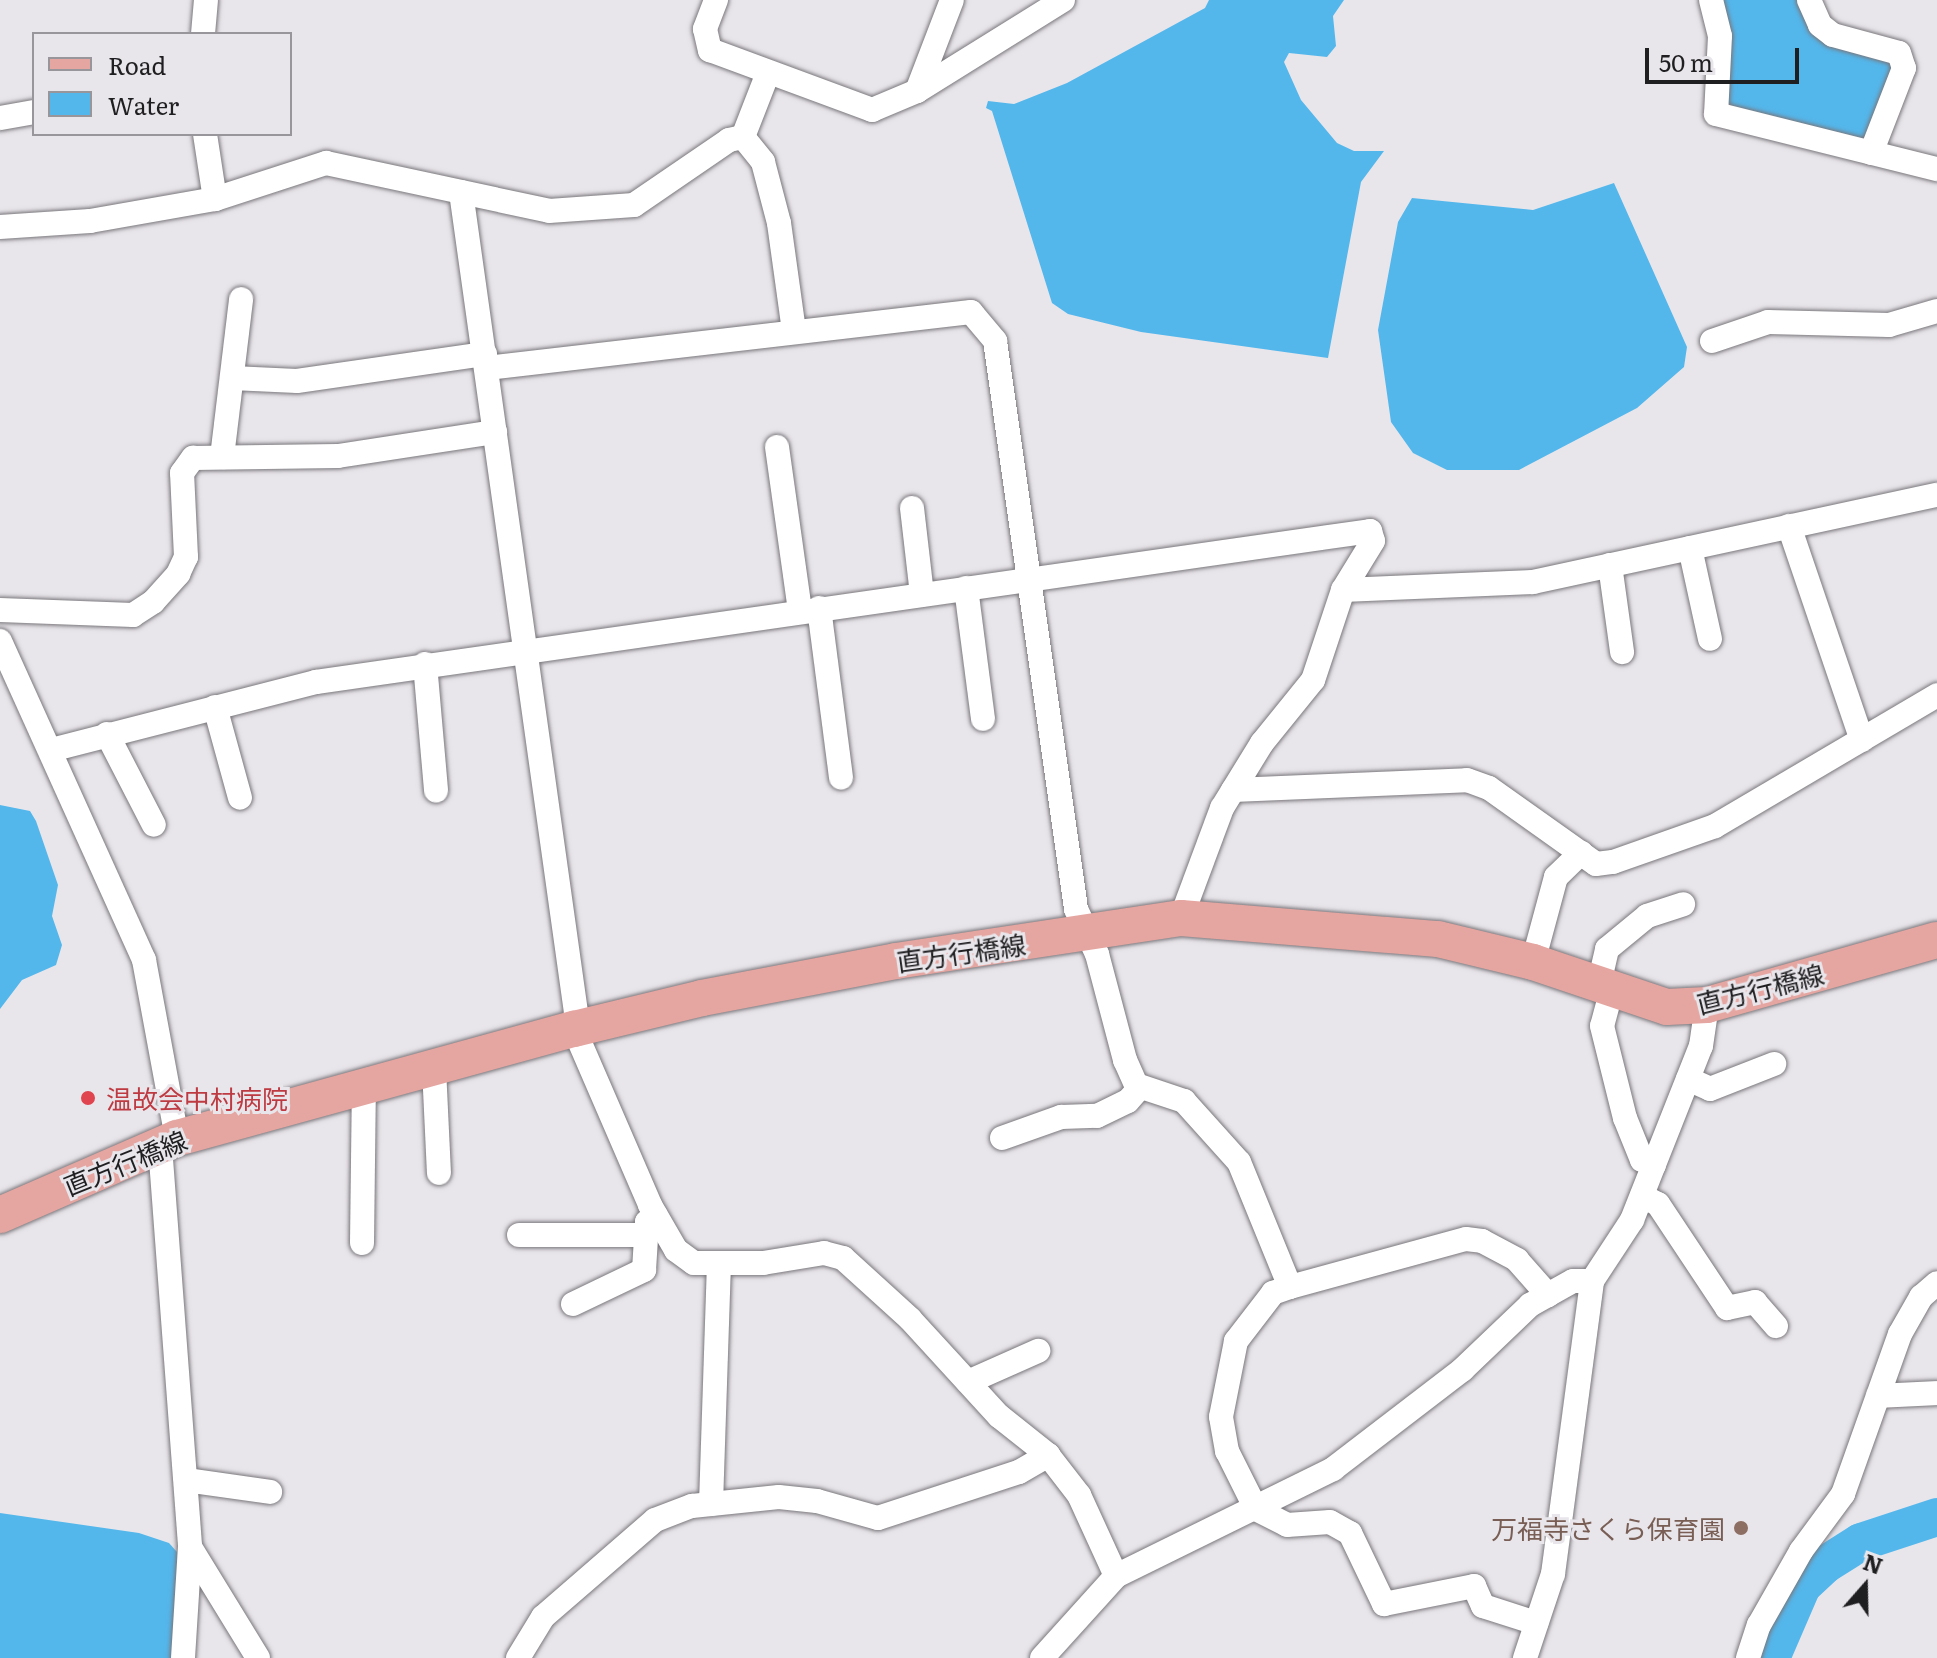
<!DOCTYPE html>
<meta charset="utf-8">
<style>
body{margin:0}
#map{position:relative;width:1937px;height:1658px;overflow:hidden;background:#e9e6eb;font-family:Literata,"Noto Sans JP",serif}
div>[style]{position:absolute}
.water>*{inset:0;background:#54b7ec}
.river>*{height:38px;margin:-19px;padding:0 19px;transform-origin:19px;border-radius:19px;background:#54b7ec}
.roads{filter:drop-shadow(0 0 2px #7a777c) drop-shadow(0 0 2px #7a777c)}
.street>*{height:24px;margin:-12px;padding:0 12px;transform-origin:12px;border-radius:12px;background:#fff}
.primary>*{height:36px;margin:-18px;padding:0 18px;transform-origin:18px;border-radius:18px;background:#e5a6a1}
.dots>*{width:22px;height:22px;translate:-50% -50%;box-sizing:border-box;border:4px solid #e9e6eb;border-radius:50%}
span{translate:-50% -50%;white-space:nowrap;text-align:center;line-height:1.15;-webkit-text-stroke:6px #e9e6eb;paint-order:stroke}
.street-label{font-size:26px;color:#1f1e20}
.health-label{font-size:26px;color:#be3a42}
.left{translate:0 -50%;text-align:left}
.education-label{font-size:26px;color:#785e54}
.right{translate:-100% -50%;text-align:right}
.legend{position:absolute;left:32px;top:32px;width:260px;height:104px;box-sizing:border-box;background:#e9e6eb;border:2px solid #98969a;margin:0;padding:10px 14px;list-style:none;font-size:24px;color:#1f1e20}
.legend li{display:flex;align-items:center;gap:16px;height:40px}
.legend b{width:40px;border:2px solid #98969a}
.north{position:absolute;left:1825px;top:1546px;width:80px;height:80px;-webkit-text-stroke:6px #e9e6eb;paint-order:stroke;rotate:20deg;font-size:22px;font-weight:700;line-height:32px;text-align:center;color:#1f1e20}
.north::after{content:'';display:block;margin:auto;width:28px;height:36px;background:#1f1e20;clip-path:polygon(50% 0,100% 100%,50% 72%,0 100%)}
.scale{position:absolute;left:1645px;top:48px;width:154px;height:36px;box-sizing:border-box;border:4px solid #1f1e20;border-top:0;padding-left:10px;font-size:24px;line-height:28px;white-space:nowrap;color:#1f1e20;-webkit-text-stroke:6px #e9e6eb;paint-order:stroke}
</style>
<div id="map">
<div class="water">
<div style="clip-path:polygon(1209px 0,1344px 0,1333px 16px,1336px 46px,1327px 57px,1289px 53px,1284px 62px,1301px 100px,1337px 143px,1354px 151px,1384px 151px,1361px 182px,1328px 358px,1141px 332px,1068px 314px,1052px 303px,992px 111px,986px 108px,988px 101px,1014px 104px,1067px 83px,1205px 8px)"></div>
<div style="clip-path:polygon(1724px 0,1803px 0,1811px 29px,1895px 59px,1868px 144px,1734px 112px,1724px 97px)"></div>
<div style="clip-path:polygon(1614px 183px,1687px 347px,1684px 367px,1637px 408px,1519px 470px,1447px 470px,1413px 453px,1391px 422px,1378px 330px,1398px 222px,1412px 198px,1533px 210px)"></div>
<div style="clip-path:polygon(0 805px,30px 811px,36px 821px,58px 885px,52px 916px,62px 945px,56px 965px,22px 980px,0 1009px)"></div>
<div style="clip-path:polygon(0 1513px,139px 1533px,169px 1543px,177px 1552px,177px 1658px,0 1658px)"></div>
</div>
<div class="river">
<div style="left:1771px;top:1658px;width:78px;rotate:-66.7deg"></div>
<div style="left:1802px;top:1586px;width:33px;rotate:-43deg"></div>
<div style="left:1826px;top:1564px;width:41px;rotate:-32.2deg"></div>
<div style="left:1861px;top:1542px;width:80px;rotate:-18.2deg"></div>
</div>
<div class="roads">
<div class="street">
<div style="left:716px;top:0;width:31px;rotate:111deg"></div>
<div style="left:705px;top:29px;width:22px;rotate:77deg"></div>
<div style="left:710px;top:50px;width:173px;rotate:20.3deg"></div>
<div style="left:872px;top:110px;width:49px;rotate:-22.9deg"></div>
<div style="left:917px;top:91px;width:172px;rotate:-31.9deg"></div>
<div style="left:1711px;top:0;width:37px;rotate:76deg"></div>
<div style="left:1720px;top:36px;width:78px;rotate:92.9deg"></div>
<div style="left:1716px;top:114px;width:228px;rotate:14deg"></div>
<div style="left:1809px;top:0;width:27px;rotate:66deg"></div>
<div style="left:1820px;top:25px;width:16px;rotate:38deg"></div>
<div style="left:1833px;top:35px;width:68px;rotate:15.3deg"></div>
<div style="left:1899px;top:53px;width:16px;rotate:72deg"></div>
<div style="left:1904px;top:68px;width:91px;rotate:111.2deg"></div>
<div style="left:203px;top:34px;width:34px;rotate:-85deg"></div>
<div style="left:917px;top:91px;width:97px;rotate:-69deg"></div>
<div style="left:0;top:118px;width:35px;rotate:-10deg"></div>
<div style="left:205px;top:134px;width:66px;rotate:81.3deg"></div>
<div style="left:743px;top:137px;width:32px;rotate:51deg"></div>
<div style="left:763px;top:162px;width:63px;rotate:75.3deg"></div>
<div style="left:779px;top:223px;width:109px;rotate:82.1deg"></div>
<div style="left:743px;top:137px;width:69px;rotate:-68.7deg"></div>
<div style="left:461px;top:192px;width:828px;rotate:82.02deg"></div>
<div style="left:576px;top:1012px;width:17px;rotate:97deg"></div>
<div style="left:574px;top:1029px;width:192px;rotate:66.6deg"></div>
<div style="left:650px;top:1205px;width:52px;rotate:60deg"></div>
<div style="left:676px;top:1250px;width:22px;rotate:36deg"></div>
<div style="left:694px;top:1263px;width:69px"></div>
<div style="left:763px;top:1263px;width:62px;rotate:-9.3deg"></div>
<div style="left:824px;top:1253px;width:20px;rotate:15deg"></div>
<div style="left:843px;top:1258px;width:91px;rotate:42.3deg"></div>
<div style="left:910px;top:1319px;width:132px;rotate:47.5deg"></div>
<div style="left:999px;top:1416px;width:63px;rotate:38.5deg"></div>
<div style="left:1048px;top:1455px;width:51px;rotate:52.2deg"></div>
<div style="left:1079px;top:1495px;width:89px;rotate:65.4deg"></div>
<div style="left:0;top:227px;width:90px;rotate:-3.8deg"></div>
<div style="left:90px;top:221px;width:127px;rotate:-10deg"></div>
<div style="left:215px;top:199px;width:117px;rotate:-18deg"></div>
<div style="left:326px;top:163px;width:228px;rotate:12.1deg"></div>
<div style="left:549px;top:211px;width:85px;rotate:-4deg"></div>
<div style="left:634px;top:205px;width:115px;rotate:-34.4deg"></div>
<div style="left:729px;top:140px;width:14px;rotate:-12deg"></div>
<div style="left:1712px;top:341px;width:59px;rotate:-18.7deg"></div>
<div style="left:1768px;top:322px;width:121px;rotate:1.4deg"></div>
<div style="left:1889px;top:325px;width:50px;rotate:-16.3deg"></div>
<div style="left:487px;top:368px;width:487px;rotate:-6.6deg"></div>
<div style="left:971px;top:312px;width:38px;rotate:50deg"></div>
<div style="left:995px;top:341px;width:574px;rotate:81.88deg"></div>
<div style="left:1076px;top:909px;width:50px;rotate:65deg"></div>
<div style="left:1097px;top:954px;width:110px;rotate:75.2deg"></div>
<div style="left:1125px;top:1060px;width:27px;rotate:66deg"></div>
<div style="left:1136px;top:1085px;width:51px;rotate:18.4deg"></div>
<div style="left:1184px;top:1101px;width:82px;rotate:48deg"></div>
<div style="left:1239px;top:1162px;width:135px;rotate:67.8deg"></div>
<div style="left:1290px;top:1287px;width:18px;rotate:161deg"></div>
<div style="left:1273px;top:1293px;width:61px;rotate:127.6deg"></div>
<div style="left:1236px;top:1341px;width:77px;rotate:101.2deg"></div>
<div style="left:1221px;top:1417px;width:35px;rotate:80deg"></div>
<div style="left:1227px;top:1451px;width:65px;rotate:63.4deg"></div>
<div style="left:1256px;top:1509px;width:35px;rotate:27deg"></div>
<div style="left:1287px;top:1525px;width:43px;rotate:-4deg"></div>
<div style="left:1330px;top:1522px;width:23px;rotate:29deg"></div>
<div style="left:1350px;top:1533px;width:79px;rotate:64.4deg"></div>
<div style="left:1384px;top:1604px;width:92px;rotate:-11.3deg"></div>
<div style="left:1474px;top:1586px;width:22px;rotate:66deg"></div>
<div style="left:1483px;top:1606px;width:56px;rotate:17.8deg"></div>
<div style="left:232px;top:378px;width:65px;rotate:2.6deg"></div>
<div style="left:297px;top:381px;width:190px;rotate:-8.2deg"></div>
<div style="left:777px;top:447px;width:166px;rotate:82deg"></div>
<div style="left:222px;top:457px;width:159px;rotate:-83.1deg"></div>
<div style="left:912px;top:508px;width:87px;rotate:83.4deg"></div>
<div style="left:1789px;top:526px;width:226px;rotate:71.2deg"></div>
<div style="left:1690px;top:548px;width:93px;rotate:77.6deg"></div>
<div style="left:1610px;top:565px;width:88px;rotate:82.1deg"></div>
<div style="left:966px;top:588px;width:132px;rotate:82.6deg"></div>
<div style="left:1343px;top:590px;width:190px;rotate:-2.4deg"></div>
<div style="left:1533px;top:582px;width:413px;rotate:-12.2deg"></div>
<div style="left:819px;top:608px;width:171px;rotate:82.6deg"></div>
<div style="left:0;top:610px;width:133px;rotate:2.2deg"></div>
<div style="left:133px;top:615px;width:24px;rotate:-33deg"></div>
<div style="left:153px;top:602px;width:38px;rotate:-48deg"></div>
<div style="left:178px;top:574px;width:19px;rotate:-65deg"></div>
<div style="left:186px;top:557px;width:84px;rotate:-92.7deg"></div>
<div style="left:182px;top:473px;width:19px;rotate:-54deg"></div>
<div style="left:193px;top:458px;width:145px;rotate:-0.8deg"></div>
<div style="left:338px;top:456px;width:159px;rotate:-8.7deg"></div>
<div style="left:0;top:641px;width:350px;rotate:65.7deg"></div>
<div style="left:144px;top:960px;width:181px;rotate:79.5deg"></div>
<div style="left:425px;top:664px;width:127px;rotate:85deg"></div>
<div style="left:215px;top:707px;width:94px;rotate:74.6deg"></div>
<div style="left:107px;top:734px;width:102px;rotate:62.7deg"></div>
<div style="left:51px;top:750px;width:274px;rotate:-14.4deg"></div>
<div style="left:316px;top:682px;width:1065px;rotate:-8.15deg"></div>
<div style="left:1370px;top:531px;width:10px;rotate:73deg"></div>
<div style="left:1373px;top:541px;width:57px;rotate:121.5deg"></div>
<div style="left:1343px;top:590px;width:95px;rotate:108.4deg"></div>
<div style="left:1313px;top:680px;width:81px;rotate:129deg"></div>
<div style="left:1262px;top:743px;width:76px;rotate:121.6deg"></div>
<div style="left:1222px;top:808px;width:117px;rotate:110.4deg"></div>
<div style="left:1233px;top:790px;width:234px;rotate:-2.4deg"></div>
<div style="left:1467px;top:780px;width:23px;rotate:20deg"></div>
<div style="left:1489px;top:788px;width:131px;rotate:35.4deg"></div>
<div style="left:1596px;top:864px;width:17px;rotate:-7deg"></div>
<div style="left:1613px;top:862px;width:108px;rotate:-19.4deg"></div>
<div style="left:1715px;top:826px;width:258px;rotate:-30.5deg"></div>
<div style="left:1533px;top:962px;width:88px;rotate:-74.9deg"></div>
<div style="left:1556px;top:877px;width:35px;rotate:-44deg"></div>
<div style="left:1599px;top:984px;width:36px;rotate:-77deg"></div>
<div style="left:1607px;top:949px;width:52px;rotate:-39.5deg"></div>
<div style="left:1647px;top:916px;width:38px;rotate:-18deg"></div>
<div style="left:1612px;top:989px;width:38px;rotate:105deg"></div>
<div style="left:1602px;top:1026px;width:95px;rotate:76deg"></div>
<div style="left:1625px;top:1118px;width:45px;rotate:68deg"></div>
<div style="left:1642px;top:1160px;width:13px;rotate:23deg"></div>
<div style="left:434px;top:1068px;width:105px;rotate:87.3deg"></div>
<div style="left:1688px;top:1079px;width:24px;rotate:24deg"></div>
<div style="left:1710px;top:1089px;width:69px;rotate:-21.3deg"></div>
<div style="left:1002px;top:1138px;width:63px;rotate:-19.6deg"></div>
<div style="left:1061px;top:1117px;width:36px;rotate:-2deg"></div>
<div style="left:1097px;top:1116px;width:34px;rotate:-26deg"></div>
<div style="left:1128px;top:1101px;width:18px;rotate:-49deg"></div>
<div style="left:160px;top:1146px;width:402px;rotate:85.7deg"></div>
<div style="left:190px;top:1547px;width:130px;rotate:58.5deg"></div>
<div style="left:1642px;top:1196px;width:18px;rotate:27deg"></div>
<div style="left:1658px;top:1204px;width:125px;rotate:56.4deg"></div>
<div style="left:1727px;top:1308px;width:29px;rotate:-12deg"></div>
<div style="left:1755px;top:1302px;width:32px;rotate:49deg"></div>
<div style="left:519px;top:1235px;width:127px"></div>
<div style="left:362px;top:1243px;width:156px;rotate:-89.3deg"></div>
<div style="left:1290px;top:1287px;width:182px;rotate:-15.3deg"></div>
<div style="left:1466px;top:1239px;width:16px;rotate:7deg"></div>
<div style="left:1482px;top:1241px;width:40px;rotate:28deg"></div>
<div style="left:1517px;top:1260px;width:47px;rotate:48.5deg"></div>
<div style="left:573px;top:1304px;width:79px;rotate:-25.6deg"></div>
<div style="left:644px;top:1270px;width:48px;rotate:-86.4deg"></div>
<div style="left:647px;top:1222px;width:11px;rotate:-38deg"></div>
<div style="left:968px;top:1382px;width:77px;rotate:-23.9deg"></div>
<div style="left:1878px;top:1396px;width:59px;rotate:-2.9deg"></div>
<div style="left:186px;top:1480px;width:85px;rotate:8.1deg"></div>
<div style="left:711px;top:1504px;width:239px;rotate:-88.1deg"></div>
<div style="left:183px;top:1658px;width:111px;rotate:-86.4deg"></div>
<div style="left:518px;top:1658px;width:48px;rotate:-58.6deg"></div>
<div style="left:543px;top:1617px;width:148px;rotate:-40.9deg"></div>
<div style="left:655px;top:1520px;width:40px;rotate:-21deg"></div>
<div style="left:692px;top:1506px;width:87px;rotate:-5.9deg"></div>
<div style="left:779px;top:1497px;width:38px;rotate:6deg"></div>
<div style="left:817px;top:1501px;width:63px;rotate:15.6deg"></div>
<div style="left:878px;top:1518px;width:148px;rotate:-18.1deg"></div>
<div style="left:1019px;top:1472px;width:34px;rotate:-30deg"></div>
<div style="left:1042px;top:1658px;width:110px;rotate:-47.9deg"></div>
<div style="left:1116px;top:1576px;width:242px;rotate:-26.2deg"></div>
<div style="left:1333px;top:1469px;width:163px;rotate:-37.5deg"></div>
<div style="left:1462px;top:1370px;width:94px;rotate:-43.7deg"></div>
<div style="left:1530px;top:1305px;width:49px;rotate:-29.2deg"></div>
<div style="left:1573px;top:1281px;width:19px"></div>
<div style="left:1525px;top:1658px;width:89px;rotate:-71.6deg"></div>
<div style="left:1553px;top:1574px;width:296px;rotate:-82.4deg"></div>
<div style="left:1592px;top:1281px;width:73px;rotate:-56.7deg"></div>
<div style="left:1632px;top:1220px;width:187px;rotate:-68.4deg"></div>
<div style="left:1701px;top:1046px;width:41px;rotate:-81.7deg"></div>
<div style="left:1748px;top:1658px;width:35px;rotate:-72deg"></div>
<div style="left:1759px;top:1625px;width:85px;rotate:-60.4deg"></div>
<div style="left:1801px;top:1551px;width:71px;rotate:-53.6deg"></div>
<div style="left:1843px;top:1494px;width:170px;rotate:-70.4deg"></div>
<div style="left:1900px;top:1334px;width:43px;rotate:-60.4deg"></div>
<div style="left:1921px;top:1297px;width:21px;rotate:-41deg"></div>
</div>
<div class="primary">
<div style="left:0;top:1215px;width:193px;rotate:-23.5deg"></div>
<div style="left:177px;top:1138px;width:412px;rotate:-15.4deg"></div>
<div style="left:574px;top:1029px;width:132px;rotate:-13.6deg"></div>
<div style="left:702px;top:998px;width:197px;rotate:-10.8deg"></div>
<div style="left:896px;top:961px;width:288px;rotate:-8.6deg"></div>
<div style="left:1181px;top:918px;width:258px;rotate:4.7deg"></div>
<div style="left:1438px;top:939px;width:98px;rotate:13.6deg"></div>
<div style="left:1533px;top:962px;width:141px;rotate:18.6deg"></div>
<div style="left:1667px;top:1007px;width:40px;rotate:-2.9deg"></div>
<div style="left:1707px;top:1005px;width:239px;rotate:-15.8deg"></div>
</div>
</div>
<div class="dots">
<div style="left:88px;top:1098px;background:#e0444e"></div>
<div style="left:1741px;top:1528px;background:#8d6e63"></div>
</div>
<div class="street-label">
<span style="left:961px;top:952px;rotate:-8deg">直方行橋線</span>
<span style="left:1760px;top:988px;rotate:-14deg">直方行橋線</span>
<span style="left:125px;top:1162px;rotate:-22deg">直方行橋線</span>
</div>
<div class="health-label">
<span class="left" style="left:106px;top:1098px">温故会中村病院</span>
</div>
<div class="education-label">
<span class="right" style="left:1725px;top:1528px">万福寺さくら保育園</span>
</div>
<ul class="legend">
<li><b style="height:10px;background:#e5a6a1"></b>Road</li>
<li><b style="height:22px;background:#54b7ec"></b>Water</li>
</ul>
<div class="north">N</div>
<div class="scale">50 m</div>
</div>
